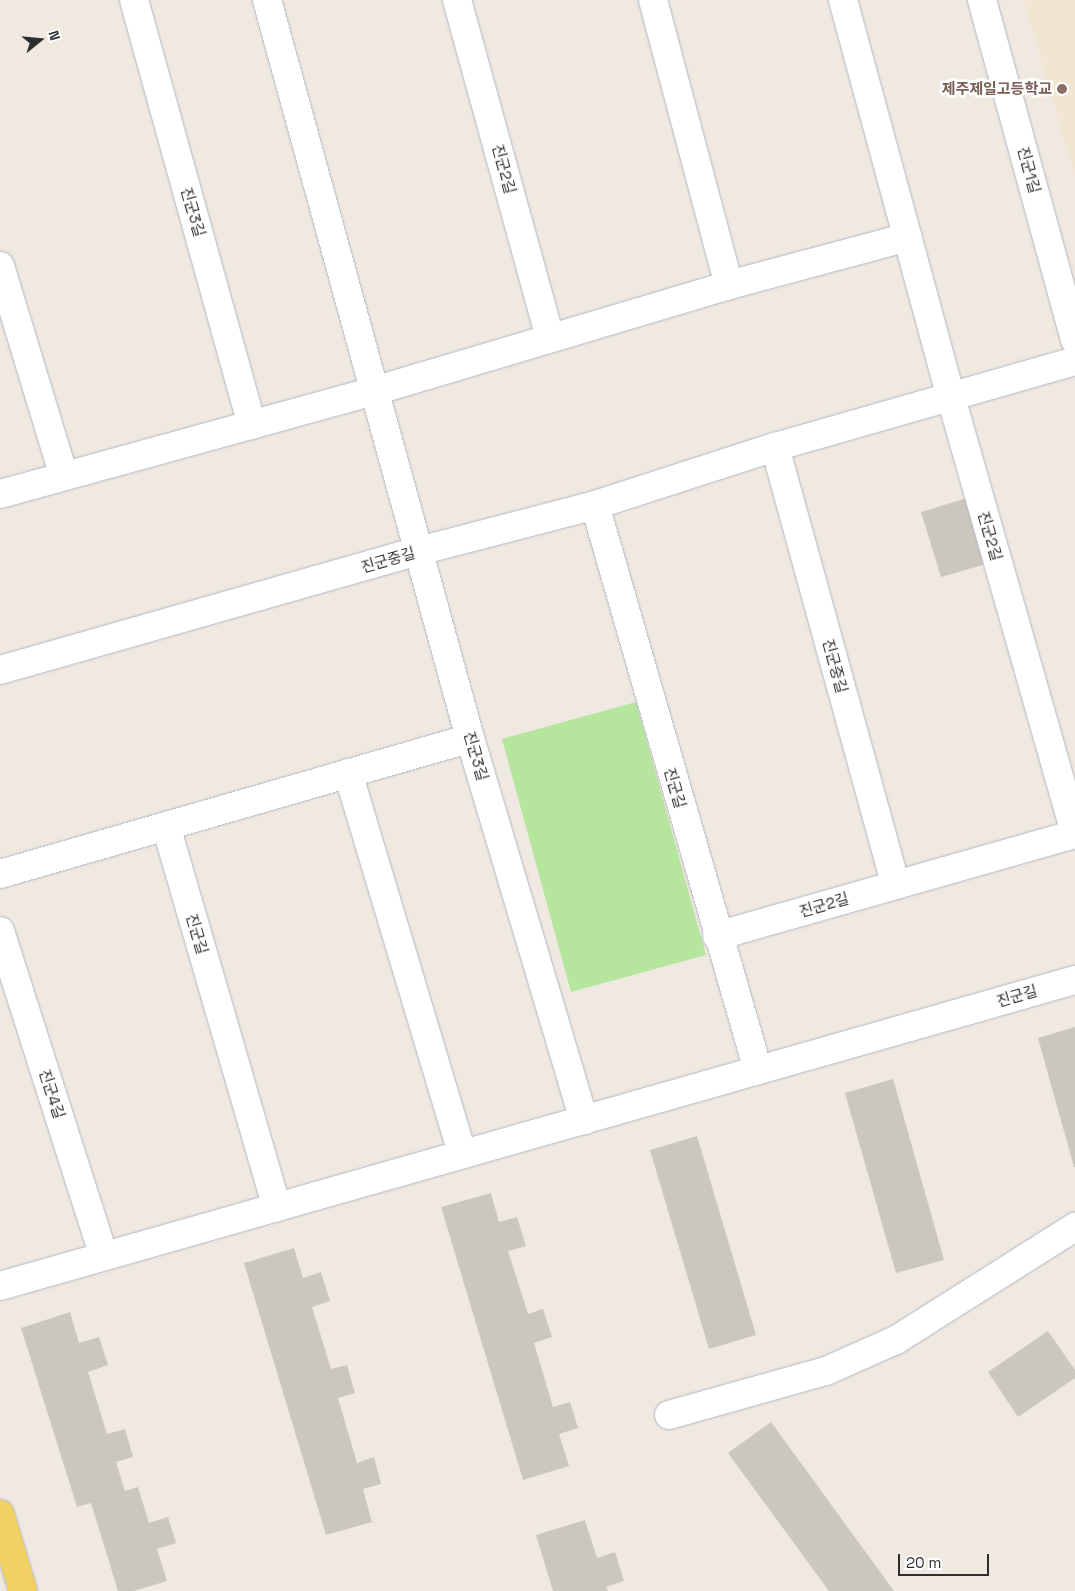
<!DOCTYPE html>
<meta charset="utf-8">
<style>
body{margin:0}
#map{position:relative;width:1075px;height:1591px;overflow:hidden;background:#efe9e1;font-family:"Space Grotesk","Noto Sans KR",sans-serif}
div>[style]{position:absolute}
.education>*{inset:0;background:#f0e6d1}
.green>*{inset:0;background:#b6e59e}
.building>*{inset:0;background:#cbc7bf}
.roads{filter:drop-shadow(0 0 1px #b4b7c1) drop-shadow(0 0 1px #b4b7c1)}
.minor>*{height:28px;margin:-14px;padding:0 14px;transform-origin:14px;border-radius:14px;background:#fff}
.major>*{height:28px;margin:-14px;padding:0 14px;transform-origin:14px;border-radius:14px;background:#f2d163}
.dots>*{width:14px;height:14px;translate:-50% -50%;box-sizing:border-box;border:2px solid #fff;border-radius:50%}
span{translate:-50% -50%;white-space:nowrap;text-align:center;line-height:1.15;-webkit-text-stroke:5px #fff;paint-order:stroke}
.education-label{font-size:15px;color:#785e54;font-weight:700}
.right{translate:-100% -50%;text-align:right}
.street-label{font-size:15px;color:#2e2e2e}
.north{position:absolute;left:15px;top:15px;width:50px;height:50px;-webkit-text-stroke:4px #fff;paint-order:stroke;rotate:73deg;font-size:14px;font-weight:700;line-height:20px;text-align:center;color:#2e2e2e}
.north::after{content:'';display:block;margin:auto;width:18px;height:22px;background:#2e2e2e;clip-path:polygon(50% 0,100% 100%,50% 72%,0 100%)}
.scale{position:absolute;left:898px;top:1554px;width:91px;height:22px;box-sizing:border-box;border:2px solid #2e2e2e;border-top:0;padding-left:6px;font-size:15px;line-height:18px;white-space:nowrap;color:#2e2e2e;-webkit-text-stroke:4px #fff;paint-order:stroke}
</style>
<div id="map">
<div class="education">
<div style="clip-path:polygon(1024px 0,1075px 0,1075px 178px)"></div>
</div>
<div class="green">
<div style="clip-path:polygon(636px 702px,706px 955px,571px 992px,502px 739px)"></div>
</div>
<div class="building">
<div style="clip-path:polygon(967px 498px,986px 564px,941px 577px,921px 512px)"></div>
<div style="clip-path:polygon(1075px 1027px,1075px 1167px,1074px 1167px,1038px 1038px)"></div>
<div style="clip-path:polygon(893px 1079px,944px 1260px,896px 1273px,845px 1093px)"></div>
<div style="clip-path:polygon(697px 1136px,756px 1335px,709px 1349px,650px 1150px)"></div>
<div style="clip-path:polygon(491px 1193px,499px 1222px,517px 1217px,526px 1246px,508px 1251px,528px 1314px,543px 1309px,552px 1337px,534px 1343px,553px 1407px,570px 1402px,578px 1428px,559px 1434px,569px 1466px,523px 1480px,441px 1207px)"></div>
<div style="clip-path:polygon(294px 1248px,303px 1278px,321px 1272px,330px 1301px,312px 1307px,331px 1369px,347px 1365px,355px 1393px,338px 1398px,357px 1463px,374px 1457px,381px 1484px,363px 1489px,372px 1522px,326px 1535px,244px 1263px)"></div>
<div style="clip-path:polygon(70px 1312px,79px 1343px,99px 1337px,108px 1365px,88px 1372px,107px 1434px,125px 1429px,133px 1457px,116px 1462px,125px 1491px,138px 1487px,149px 1523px,168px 1517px,176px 1543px,157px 1549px,167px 1581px,134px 1591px,118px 1591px,91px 1503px,77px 1507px,21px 1328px)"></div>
<div style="clip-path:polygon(1048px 1331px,1075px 1370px,1075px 1378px,1018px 1417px,988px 1372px)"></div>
<div style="clip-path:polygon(771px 1422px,894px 1591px,829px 1591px,728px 1453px)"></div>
<div style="clip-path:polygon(585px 1520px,597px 1558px,615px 1552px,624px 1581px,606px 1587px,608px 1591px,553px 1591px,536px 1535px)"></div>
</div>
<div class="roads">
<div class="minor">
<div style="left:134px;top:0;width:441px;rotate:74.5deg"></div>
<div style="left:267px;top:0;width:765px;rotate:74.62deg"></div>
<div style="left:470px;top:738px;width:399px;rotate:73.4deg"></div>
<div style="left:457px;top:0;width:350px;rotate:74.6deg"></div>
<div style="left:653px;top:0;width:295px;rotate:75.1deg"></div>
<div style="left:843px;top:0;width:408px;rotate:74.8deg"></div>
<div style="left:950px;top:394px;width:456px;rotate:74.1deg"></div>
<div style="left:982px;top:0;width:352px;rotate:74.7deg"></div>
<div style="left:0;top:266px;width:217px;rotate:73.1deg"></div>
<div style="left:775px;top:447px;width:454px;rotate:74.6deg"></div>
<div style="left:0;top:494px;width:388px;rotate:-15.4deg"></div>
<div style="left:374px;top:391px;width:370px;rotate:-16.6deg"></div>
<div style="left:729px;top:285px;width:185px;rotate:-15deg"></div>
<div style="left:595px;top:505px;width:588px;rotate:73.91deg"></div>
<div style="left:0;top:670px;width:436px;rotate:-15.9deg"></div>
<div style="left:419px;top:551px;width:182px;rotate:-14.6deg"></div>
<div style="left:595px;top:505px;width:189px;rotate:-17.9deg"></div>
<div style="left:775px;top:447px;width:312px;rotate:-16deg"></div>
<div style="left:348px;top:773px;width:398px;rotate:73.3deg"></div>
<div style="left:166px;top:826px;width:397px;rotate:73.8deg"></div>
<div style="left:0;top:874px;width:489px;rotate:-16.1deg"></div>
<div style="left:0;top:931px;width:341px;rotate:72.3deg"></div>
<div style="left:717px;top:936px;width:372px;rotate:-15.9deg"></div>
<div style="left:0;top:1286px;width:1118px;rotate:-15.89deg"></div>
<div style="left:669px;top:1415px;width:163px;rotate:-15.7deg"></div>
<div style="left:826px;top:1371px;width:77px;rotate:-23.9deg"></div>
<div style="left:896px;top:1340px;width:212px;rotate:-32.3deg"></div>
</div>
<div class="major">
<div style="left:0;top:1514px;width:80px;rotate:73.4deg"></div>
</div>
</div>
<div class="dots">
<div style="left:1062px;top:89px;background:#8d6e63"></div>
</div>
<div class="education-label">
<span class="right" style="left:1052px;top:89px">제주제일고등학교</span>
</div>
<div class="street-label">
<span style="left:504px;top:169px;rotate:75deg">진군2길</span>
<span style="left:1029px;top:170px;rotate:75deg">진군1길</span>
<span style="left:193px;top:212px;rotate:74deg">진군3길</span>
<span style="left:990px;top:536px;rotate:74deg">진군2길</span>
<span style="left:388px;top:560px;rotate:-16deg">진군중길</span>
<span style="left:835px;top:666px;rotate:75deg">진군중길</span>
<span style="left:476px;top:756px;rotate:74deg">진군3길</span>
<span style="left:675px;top:788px;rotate:74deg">진군길</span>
<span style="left:824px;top:905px;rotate:-16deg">진군2길</span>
<span style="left:197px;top:934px;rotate:74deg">진군길</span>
<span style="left:1017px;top:996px;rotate:-16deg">진군길</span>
<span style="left:52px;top:1094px;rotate:72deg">진군4길</span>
</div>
<div class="north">N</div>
<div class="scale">20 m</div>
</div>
